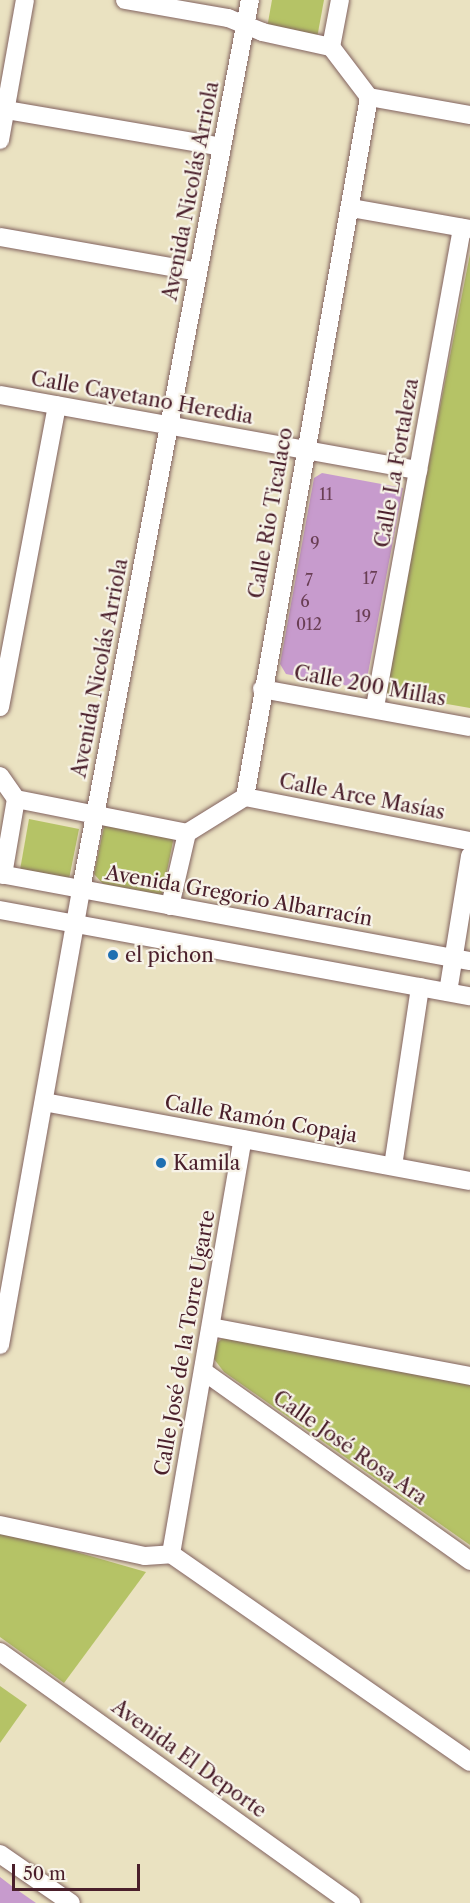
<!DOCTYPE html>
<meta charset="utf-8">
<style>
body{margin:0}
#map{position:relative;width:470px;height:1903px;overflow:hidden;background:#eae2c1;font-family:"Libre Caslon Text",serif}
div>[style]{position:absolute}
.green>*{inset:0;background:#b5c366}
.building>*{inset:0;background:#c79bcd}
.roads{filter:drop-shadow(0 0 2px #826360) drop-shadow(0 0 2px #826360)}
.minor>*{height:18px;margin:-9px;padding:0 9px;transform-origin:9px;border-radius:9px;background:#fff}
.dots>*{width:16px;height:16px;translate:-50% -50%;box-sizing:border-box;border:3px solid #f7f3e8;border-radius:50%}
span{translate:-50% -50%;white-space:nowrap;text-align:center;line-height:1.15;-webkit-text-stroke:4.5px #f7f3e8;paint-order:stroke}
.number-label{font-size:16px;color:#693e54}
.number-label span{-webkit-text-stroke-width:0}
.street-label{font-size:20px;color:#4a1f2b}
.poi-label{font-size:20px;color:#4a1f2b}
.left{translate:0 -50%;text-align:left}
.scale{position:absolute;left:12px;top:1864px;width:128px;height:27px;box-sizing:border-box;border:3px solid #4a1f2b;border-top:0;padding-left:8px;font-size:18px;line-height:21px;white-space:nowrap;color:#4a1f2b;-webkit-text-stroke:4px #f7f3e8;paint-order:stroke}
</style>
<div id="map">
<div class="green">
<div style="clip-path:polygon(272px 0,324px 0,317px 38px,267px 28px)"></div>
<div style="clip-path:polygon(470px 254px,470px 708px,384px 693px)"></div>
<div style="clip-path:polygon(29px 819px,79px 829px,69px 879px,20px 870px)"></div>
<div style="clip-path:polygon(105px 822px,174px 836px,162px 896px,105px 886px,94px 874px)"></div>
<div style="clip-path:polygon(223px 1338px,470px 1384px,470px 1545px,224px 1372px,214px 1359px,213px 1346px)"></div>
<div style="clip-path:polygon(0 1530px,146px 1572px,64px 1683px,0 1637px)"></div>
<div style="clip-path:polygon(0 1686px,27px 1705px,0 1743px)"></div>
</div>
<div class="building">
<div style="clip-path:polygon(322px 473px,403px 488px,366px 684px,359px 688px,286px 674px,280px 664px,314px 478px)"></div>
<div style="clip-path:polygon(0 1877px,13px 1887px,36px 1903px,0 1903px)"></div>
</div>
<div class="roads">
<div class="minor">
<div style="left:125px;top:0;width:105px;rotate:9.9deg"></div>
<div style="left:228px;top:18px;width:37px;rotate:22deg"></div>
<div style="left:262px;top:32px;width:71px;rotate:12.3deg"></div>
<div style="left:331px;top:47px;width:63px;rotate:52.8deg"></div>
<div style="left:331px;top:47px;width:48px;rotate:-79.2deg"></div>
<div style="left:369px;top:97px;width:103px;rotate:10.1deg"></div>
<div style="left:0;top:109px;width:225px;rotate:9.7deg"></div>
<div style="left:0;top:140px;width:142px;rotate:-79.9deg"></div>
<div style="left:351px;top:208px;width:121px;rotate:10deg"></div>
<div style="left:0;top:237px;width:201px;rotate:10deg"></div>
<div style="left:0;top:395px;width:425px;rotate:10.2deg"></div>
<div style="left:262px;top:689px;width:211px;rotate:10.4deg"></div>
<div style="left:0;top:707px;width:307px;rotate:-79.3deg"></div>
<div style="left:375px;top:707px;width:487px;rotate:-79.7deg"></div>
<div style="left:0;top:776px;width:28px;rotate:55deg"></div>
<div style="left:16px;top:799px;width:174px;rotate:11.2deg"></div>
<div style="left:245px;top:797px;width:229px;rotate:11.1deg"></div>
<div style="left:0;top:874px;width:478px;rotate:10.5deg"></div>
<div style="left:3px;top:875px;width:77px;rotate:-80.3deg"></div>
<div style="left:170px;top:906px;width:75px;rotate:-76.9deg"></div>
<div style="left:187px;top:833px;width:68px;rotate:-31.8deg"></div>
<div style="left:245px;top:797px;width:711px;rotate:-79.95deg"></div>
<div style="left:0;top:910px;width:478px;rotate:10.4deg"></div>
<div style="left:448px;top:992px;width:138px;rotate:-80.8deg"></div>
<div style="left:44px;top:1102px;width:433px;rotate:10.5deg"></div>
<div style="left:393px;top:1166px;width:181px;rotate:-81.4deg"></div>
<div style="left:211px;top:1327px;width:264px;rotate:10.7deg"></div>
<div style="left:0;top:1345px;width:463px;rotate:-79.9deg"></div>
<div style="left:81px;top:889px;width:905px;rotate:-79.24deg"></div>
<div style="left:203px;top:1371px;width:328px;rotate:35.4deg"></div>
<div style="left:0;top:1525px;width:148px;rotate:12.1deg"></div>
<div style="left:145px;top:1556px;width:26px;rotate:-4deg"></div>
<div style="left:171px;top:1554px;width:364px;rotate:34.8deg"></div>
<div style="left:171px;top:1554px;width:421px;rotate:-80.2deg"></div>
<div style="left:0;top:1652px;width:432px;rotate:35.6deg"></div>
<div style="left:0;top:1854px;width:86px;rotate:34.6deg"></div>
</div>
</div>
<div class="dots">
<div style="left:113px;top:955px;background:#1f6fb2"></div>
<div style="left:161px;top:1163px;background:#1f6fb2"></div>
</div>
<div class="number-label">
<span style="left:326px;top:494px">11</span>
<span style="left:315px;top:543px">9</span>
<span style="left:370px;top:578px">17</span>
<span style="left:309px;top:580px">7</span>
<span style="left:305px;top:601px">6</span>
<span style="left:363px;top:616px">19</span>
<span style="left:309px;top:624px">012</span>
</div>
<div class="street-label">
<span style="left:191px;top:191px;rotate:-79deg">Avenida Nicolás Arriola</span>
<span style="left:142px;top:398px;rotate:10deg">Calle Cayetano Heredia</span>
<span style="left:397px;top:463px;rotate:-80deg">Calle La Fortaleza</span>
<span style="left:271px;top:513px;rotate:-80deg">Calle Rio Ticalaco</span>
<span style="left:100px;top:668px;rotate:-79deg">Avenida Nicolás Arriola</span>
<span style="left:370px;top:686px;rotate:10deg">Calle 200 Millas</span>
<span style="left:362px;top:797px;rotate:11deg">Calle Arce Masías</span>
<span style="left:239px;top:896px;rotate:10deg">Avenida Gregorio Albarracín</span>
<span style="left:261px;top:1119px;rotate:10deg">Calle Ramón Copaja</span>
<span style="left:185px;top:1343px;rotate:-80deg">Calle José de la Torre Ugarte</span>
<span style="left:350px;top:1448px;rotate:35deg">Calle José Rosa Ara</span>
<span style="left:189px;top:1759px;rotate:36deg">Avenida El Deporte</span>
</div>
<div class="poi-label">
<span class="left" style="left:125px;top:955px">el pichon</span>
<span class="left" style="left:173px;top:1163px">Kamila</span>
</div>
<div class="scale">50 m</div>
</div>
